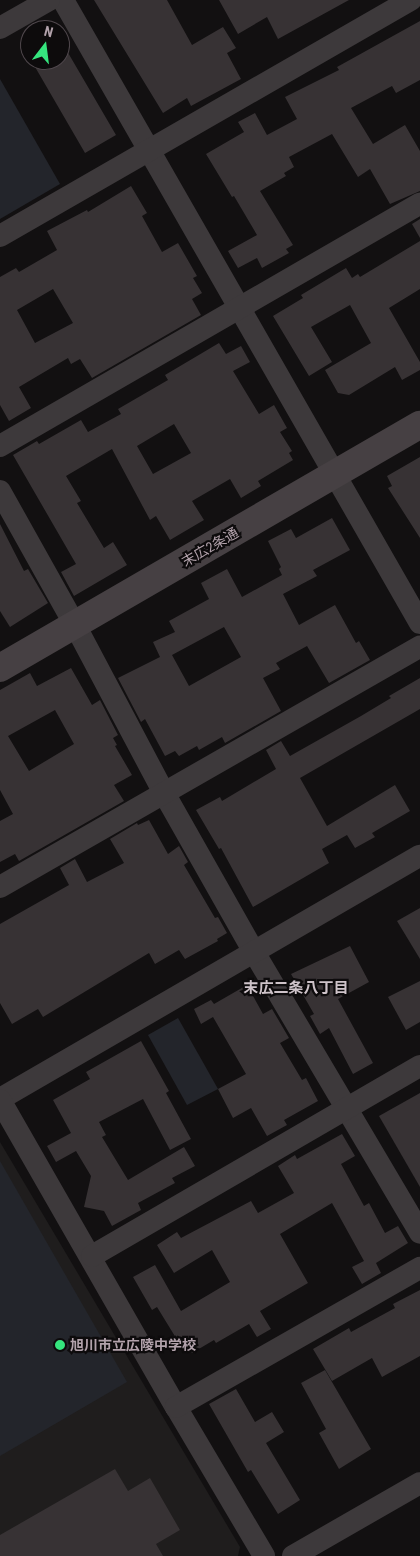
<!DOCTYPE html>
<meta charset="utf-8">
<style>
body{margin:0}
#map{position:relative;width:420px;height:1556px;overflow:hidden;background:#121011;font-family:"Roboto Condensed","Noto Sans JP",sans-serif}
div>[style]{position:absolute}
.built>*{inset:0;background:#1f1d1d}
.green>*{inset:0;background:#23252b}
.building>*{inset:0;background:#373234}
.street>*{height:22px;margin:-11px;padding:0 11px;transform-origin:11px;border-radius:11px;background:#3d393b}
.secondary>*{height:28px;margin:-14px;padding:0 14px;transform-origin:14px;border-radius:14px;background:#464043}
.dots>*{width:14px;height:14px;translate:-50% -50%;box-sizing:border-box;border:2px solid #0d0b0c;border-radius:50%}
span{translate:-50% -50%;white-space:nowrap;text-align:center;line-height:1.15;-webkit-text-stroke:4.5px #0d0b0c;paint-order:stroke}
.street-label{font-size:14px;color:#b2a2ab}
.poi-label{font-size:14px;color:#b2a2ab;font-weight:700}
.left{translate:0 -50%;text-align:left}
.neighbourhood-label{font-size:15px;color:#cec3c9;font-weight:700}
.north{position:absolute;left:20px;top:20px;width:50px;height:50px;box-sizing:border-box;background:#0d0b0c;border:1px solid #4f474c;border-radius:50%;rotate:15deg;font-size:14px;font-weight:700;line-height:20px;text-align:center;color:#b2a2ab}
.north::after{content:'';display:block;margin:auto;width:18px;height:22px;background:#35e57e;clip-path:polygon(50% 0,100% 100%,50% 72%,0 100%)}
</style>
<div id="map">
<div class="built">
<div style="clip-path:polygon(0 1142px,240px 1547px,238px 1556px,0 1556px)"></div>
</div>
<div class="green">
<div style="clip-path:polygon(0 79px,60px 184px,0 219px)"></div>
<div style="clip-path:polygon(178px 1018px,218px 1089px,187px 1105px,148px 1035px)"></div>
<div style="clip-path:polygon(0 1161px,127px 1382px,0 1456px)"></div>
</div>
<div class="building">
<div style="clip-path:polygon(94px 0,167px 0,192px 45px,223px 27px,236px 48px,227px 53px,241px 79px,191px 106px,187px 98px,163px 113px)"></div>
<div style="clip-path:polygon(219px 0,349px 0,278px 39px,267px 17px,238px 34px)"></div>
<div style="clip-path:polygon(420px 21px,420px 80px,396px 93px,392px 86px,351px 108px,373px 144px,405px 125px,420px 151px,420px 191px,390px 204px,370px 169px,358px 177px,332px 134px,289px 157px,294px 167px,284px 173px,286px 176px,260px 191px,293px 245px,286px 249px,289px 253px,262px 268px,257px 258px,238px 268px,228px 251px,257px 235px,234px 196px,232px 197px,206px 154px,244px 132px,238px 122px,255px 113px,267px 135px,297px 119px,285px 97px,339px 70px,337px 67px)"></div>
<div style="clip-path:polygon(30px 37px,30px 57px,21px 42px)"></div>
<div style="clip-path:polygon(60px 39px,116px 135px,85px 153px,31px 60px,60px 60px)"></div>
<div style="clip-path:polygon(evenodd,131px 186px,147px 213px,142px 216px,162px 252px,178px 243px,197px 276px,193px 278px,202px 293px,192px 299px,201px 315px,92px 378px,80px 359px,71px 364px,68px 358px,19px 387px,31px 408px,9px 421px,0 405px,0 277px,16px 268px,19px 272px,57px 250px,47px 231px,87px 210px,88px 212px,131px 186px,53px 289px,73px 323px,35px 343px,17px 310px,53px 289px)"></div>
<div style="clip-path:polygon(420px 219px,420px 238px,412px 224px)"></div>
<div style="clip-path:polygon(420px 241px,420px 289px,389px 308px,420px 362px,420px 370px,402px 380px,395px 367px,349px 395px,338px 393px,325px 370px,371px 343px,350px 305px,311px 327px,332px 362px,309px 376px,273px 316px,303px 298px,301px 295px,346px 268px,352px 278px,358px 274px,360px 277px)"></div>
<div style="clip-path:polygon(evenodd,219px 343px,226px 354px,241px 346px,250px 362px,233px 371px,259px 414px,274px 405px,287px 428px,280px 432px,292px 451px,289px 453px,293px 460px,258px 481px,261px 486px,241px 498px,230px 479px,192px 501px,204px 520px,170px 540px,156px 516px,150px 520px,112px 449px,66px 476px,81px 501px,77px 503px,104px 548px,113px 542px,127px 565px,74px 596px,61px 572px,76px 564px,13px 455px,37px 441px,39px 444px,81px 420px,88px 432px,121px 414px,118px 409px,168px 380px,165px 375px,219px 343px,174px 424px,191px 453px,153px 474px,137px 446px,174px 424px)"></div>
<div style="clip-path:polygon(420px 457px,420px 538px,388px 488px,392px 486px,387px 476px)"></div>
<div style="clip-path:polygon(evenodd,332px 518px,350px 550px,313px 570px,317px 576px,283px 594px,299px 625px,335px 605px,356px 643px,359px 641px,370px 660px,329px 683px,307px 646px,276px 663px,280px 669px,263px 678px,281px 711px,225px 743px,222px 737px,199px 750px,197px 746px,179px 756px,175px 751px,165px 756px,145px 719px,141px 722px,118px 678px,160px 657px,153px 642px,175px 632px,169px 621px,209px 599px,201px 583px,227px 569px,242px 597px,282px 575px,279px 569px,281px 567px,268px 541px,291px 529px,296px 538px,332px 518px,224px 627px,241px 657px,189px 686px,172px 655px,224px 627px)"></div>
<div style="clip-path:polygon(0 524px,24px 571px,28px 569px,48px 603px,10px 627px,0 611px)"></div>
<div style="clip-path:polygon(evenodd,71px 668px,92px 705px,100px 700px,118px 735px,113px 738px,117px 745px,115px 746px,132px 775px,114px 785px,124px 801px,19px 861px,15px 854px,0 862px,0 821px,13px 814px,0 790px,0 690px,30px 673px,37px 686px,71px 668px,55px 710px,74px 744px,29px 771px,8px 736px,55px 710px)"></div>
<div style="clip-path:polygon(420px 678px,420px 709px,300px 778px,327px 826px,395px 785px,410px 811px,372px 833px,375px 837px,355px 848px,347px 835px,322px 849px,329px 863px,253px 907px,221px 848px,219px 849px,196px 810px,220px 797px,222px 801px,276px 769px,266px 750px,281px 741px,290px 756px,361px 716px,391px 698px,389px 696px)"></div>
<div style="clip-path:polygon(149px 820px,168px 854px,179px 846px,188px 862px,184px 865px,215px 918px,218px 917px,227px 933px,217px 939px,218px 941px,185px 959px,179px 950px,155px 964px,149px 953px,43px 1017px,38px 1009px,12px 1024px,0 1003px,0 924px,69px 885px,60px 868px,75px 859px,87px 882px,124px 863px,110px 839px,137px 823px,138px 825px)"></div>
<div style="clip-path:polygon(420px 908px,420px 959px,397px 921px)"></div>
<div style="clip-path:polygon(350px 946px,369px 982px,338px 999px,373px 1063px,353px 1074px,329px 1028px,320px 1034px,310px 1016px,314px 1014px,291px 974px)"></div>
<div style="clip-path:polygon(420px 981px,420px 1022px,406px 1030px,388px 997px)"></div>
<div style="clip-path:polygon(247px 985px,263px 1014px,272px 1009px,289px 1038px,280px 1043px,302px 1080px,306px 1078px,318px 1101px,284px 1120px,287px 1125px,267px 1136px,251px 1108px,233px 1118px,218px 1089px,246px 1074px,213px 1017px,201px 1024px,194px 1009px,211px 1000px,214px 1004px)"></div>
<div style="clip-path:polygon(141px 1041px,169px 1091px,166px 1093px,191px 1139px,170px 1150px,143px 1099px,99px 1122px,106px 1135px,102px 1137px,128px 1180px,184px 1147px,195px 1166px,172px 1178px,175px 1183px,138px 1203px,141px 1210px,112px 1226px,104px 1211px,84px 1207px,91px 1176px,76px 1151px,56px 1162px,47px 1146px,71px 1133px,53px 1100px,90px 1079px,86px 1072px)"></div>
<div style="clip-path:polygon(420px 1093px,420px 1187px,379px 1116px)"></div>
<div style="clip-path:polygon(342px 1134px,355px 1156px,341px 1164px,364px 1206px,369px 1203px,385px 1233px,398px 1226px,408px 1243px,376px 1263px,381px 1273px,362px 1284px,352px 1267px,364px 1261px,332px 1203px,280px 1234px,308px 1283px,260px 1311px,271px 1329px,257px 1337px,249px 1324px,216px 1343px,214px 1340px,192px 1353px,189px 1348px,184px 1351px,157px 1307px,152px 1310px,133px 1277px,155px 1265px,181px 1311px,230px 1282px,212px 1250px,174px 1273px,157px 1245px,177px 1232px,181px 1238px,251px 1201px,258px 1213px,294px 1193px,278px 1166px,295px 1155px,297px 1159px)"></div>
<div style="clip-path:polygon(420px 1290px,420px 1356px,382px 1377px,372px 1358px,332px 1381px,313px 1349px,349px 1328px,351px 1332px,395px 1308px,393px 1304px)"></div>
<div style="clip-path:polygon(325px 1370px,371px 1449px,339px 1469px,319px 1433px,326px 1429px,301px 1383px)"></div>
<div style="clip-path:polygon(236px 1389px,255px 1422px,272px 1412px,284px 1432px,266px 1443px,300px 1500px,278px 1514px,251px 1470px,248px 1472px,209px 1404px)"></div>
<div style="clip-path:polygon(115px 1469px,128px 1491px,150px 1478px,180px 1530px,156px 1544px,163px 1556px,0 1556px,0 1535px)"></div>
</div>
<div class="street">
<div style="left:63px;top:0;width:718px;rotate:60.19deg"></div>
<div style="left:0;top:28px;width:56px;rotate:-29.7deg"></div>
<div style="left:0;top:236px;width:474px;rotate:-29.9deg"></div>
<div style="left:0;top:446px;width:485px;rotate:-30deg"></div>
<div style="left:0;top:491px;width:154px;rotate:60.8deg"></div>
<div style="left:75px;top:625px;width:190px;rotate:62.1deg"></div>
<div style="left:164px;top:793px;width:183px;rotate:60.5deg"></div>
<div style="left:254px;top:952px;width:326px;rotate:59.4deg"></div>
<div style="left:0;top:887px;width:484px;rotate:-29.8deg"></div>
<div style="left:0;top:1099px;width:485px;rotate:-30.1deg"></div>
<div style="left:0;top:1100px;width:354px;rotate:60.2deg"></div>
<div style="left:176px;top:1407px;width:173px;rotate:59.4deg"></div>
<div style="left:92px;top:1256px;width:379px;rotate:-30.1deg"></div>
<div style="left:176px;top:1407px;width:281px;rotate:-29.7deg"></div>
<div style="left:293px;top:1556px;width:146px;rotate:-29.9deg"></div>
</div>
<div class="secondary">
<div style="left:0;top:668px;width:485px;rotate:-30.1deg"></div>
</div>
<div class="dots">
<div style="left:60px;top:1345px;background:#35e57e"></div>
</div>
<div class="street-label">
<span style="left:210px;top:547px;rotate:-30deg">末広2条通</span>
</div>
<div class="poi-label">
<span class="left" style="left:70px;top:1345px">旭川市立広陵中学校</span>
</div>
<div class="neighbourhood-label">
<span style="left:296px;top:989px">末広二条八丁目</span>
</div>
<div class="north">N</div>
</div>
